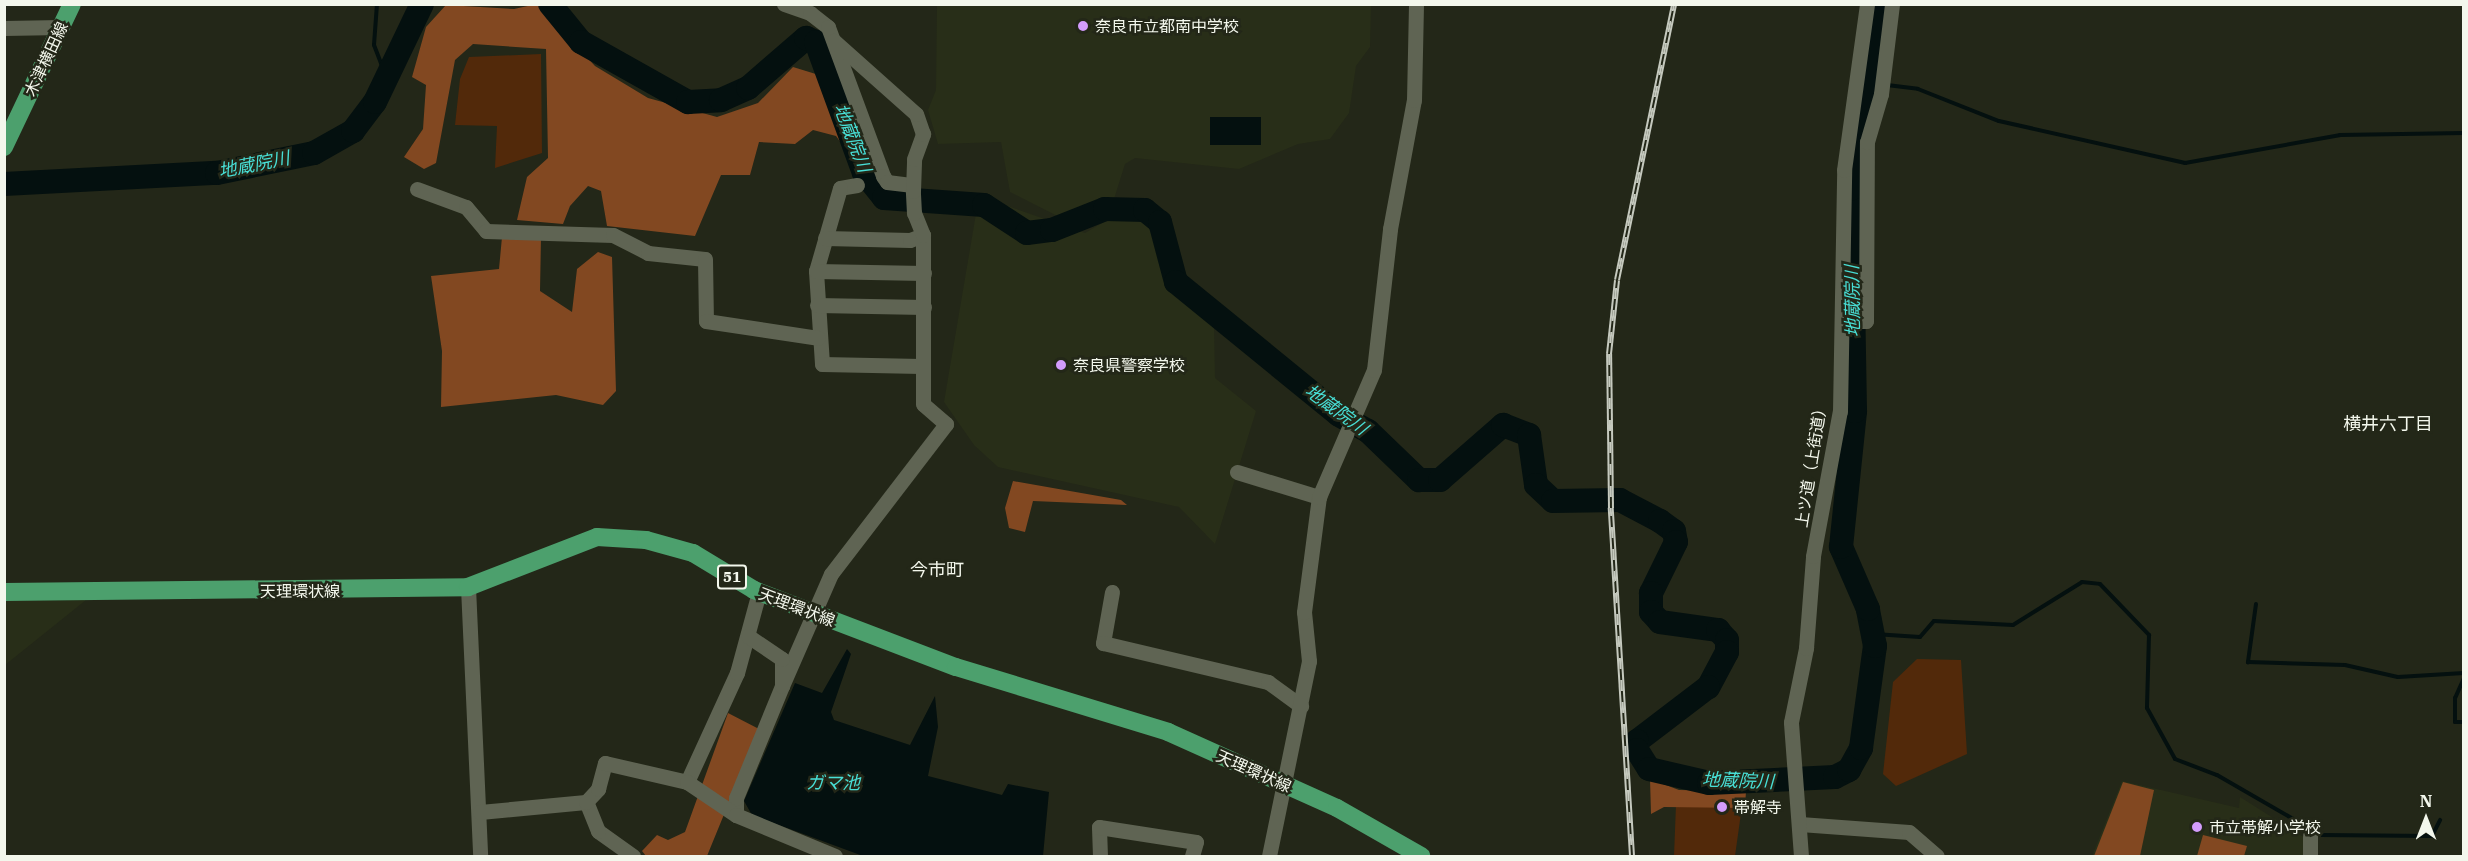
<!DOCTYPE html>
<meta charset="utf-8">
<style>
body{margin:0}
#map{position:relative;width:2468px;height:861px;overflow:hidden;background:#232718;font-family:"IBM Plex Serif","Noto Sans JP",serif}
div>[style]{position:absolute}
.built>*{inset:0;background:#282e18}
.green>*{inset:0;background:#52290a}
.forest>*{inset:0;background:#824821}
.water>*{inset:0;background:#04100f}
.stream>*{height:4px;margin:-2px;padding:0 2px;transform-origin:2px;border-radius:2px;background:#04100f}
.river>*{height:24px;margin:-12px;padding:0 12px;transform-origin:12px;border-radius:12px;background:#04100f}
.minor>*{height:15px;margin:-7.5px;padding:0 7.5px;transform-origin:7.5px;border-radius:7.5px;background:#5f6453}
.major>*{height:18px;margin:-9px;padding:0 9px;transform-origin:9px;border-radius:9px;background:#4ca06d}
.rail>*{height:6px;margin-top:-3px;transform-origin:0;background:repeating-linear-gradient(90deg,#232718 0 11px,#c5c9be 0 22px);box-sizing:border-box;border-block:2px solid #c5c9be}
.dots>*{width:16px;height:16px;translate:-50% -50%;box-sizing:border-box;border:3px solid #232718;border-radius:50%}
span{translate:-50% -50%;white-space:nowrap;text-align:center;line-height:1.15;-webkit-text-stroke:5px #232718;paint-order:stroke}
.shield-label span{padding:2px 4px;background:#232718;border:2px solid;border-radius:4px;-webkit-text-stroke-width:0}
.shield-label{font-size:15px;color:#f3f7ec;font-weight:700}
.poi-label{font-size:16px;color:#f3f7ec}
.left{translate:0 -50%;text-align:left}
.street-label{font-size:16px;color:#f3f7ec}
.water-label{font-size:18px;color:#48dfd6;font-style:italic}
.neighbourhood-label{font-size:18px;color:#f3f7ec}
.frame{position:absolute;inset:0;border:6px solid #f3f7ec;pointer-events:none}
.north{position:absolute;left:2396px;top:789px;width:60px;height:60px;-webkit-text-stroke:4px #232718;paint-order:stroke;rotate:0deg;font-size:16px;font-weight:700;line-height:24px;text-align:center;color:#f3f7ec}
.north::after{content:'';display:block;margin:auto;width:21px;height:27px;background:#f3f7ec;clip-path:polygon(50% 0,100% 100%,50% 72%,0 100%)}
</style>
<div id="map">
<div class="built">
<div style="clip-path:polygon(937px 5px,1371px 5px,1370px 47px,1356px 66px,1349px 113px,1330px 139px,1298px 144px,1239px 169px,1135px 158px,1125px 164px,1114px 199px,1077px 226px,1010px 192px,1001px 142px,938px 144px,928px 110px,936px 90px)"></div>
<div style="clip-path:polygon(979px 196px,1085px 233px,1123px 211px,1156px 221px,1172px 284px,1214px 324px,1215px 378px,1256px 411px,1215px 544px,1179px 507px,998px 467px,974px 445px,944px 402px)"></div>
<div style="clip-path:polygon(86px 600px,5px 665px,5px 601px)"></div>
<div style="clip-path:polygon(2122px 781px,2239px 808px,2240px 797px,2305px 838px,2304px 856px,2092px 856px)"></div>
</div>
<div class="green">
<div style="clip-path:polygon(541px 54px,542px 153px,495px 168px,497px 126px,455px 125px,460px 79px,469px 57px)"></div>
<div style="clip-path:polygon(1917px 659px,1961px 660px,1967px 754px,1896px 786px,1883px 774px,1893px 682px)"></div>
<div style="clip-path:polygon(1676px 805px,1742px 806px,1735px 856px,1674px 856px)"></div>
</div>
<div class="forest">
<div style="clip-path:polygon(537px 4px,595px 66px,648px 98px,717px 117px,758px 103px,793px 67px,832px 79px,869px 167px,861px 170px,836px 136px,813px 130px,795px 144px,759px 142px,750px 175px,721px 175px,695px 236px,607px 226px,601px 191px,588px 186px,570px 206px,563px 224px,517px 220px,527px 177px,548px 158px,546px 49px,473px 44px,455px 60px,436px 163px,424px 169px,404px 157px,423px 129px,426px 85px,412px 77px,426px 27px,446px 5px,514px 9px)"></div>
<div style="clip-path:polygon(502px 237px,541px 237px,540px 291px,572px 312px,577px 269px,598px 252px,612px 257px,616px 391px,603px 405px,556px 395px,441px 407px,442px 351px,431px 276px,499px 269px)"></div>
<div style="clip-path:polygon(1013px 481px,1121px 500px,1127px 505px,1033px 501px,1025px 532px,1009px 528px,1005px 508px)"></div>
<div style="clip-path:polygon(728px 713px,759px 729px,707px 856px,646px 856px,642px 851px,657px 835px,668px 840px,685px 832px)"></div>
<div style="clip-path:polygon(1650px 779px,1679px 790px,1746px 791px,1745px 808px,1664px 807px,1651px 814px)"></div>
<div style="clip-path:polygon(2123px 782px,2154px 790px,2140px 856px,2094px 856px)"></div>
<div style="clip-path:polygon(2203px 835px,2247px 846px,2244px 856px,2197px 856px)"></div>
</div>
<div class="water">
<div style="clip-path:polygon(1210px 117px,1261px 117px,1261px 145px,1210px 145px)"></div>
<div style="clip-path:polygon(847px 649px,851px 654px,831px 712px,834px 720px,910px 745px,935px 696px,938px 727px,928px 776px,1002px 795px,1008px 784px,1049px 792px,1043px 856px,863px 856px,752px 815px,744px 801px,795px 683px,822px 693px)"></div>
</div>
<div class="stream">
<div style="left:377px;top:4px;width:41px;rotate:94.2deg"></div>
<div style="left:374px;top:45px;width:33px;rotate:69deg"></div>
<div style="left:1865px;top:84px;width:15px;rotate:4deg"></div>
<div style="left:1887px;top:85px;width:31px;rotate:7deg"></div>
<div style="left:1918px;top:89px;width:87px;rotate:21.6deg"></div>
<div style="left:1999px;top:121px;width:191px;rotate:12.7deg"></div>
<div style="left:2185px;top:163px;width:158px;rotate:-10.2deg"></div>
<div style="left:2340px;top:135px;width:124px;rotate:-0.9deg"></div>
<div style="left:2256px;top:604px;width:59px;rotate:97.9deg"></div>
<div style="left:2248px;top:662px;width:97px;rotate:1.8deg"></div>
<div style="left:2345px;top:665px;width:54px;rotate:12.8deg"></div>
<div style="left:2398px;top:677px;width:66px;rotate:-3.5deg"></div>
<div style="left:1874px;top:634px;width:46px;rotate:3.7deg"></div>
<div style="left:1920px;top:637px;width:21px;rotate:-49deg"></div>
<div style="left:1934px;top:621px;width:79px;rotate:2.9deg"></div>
<div style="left:2013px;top:625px;width:81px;rotate:-31.9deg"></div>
<div style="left:2082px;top:582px;width:18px;rotate:6deg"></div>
<div style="left:2100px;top:584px;width:71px;rotate:46.1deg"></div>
<div style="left:2149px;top:635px;width:73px;rotate:91.6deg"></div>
<div style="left:2147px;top:708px;width:58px;rotate:61.2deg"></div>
<div style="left:2175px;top:759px;width:45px;rotate:20.9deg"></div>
<div style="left:2217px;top:775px;width:120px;rotate:30deg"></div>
<div style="left:2321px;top:835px;width:111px;rotate:0.5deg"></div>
<div style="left:2432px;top:836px;width:18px;rotate:-63deg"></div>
<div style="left:2464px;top:678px;width:22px;rotate:114deg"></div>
<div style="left:2455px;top:698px;width:24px;rotate:90deg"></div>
<div style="left:2455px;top:722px;width:9px"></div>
</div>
<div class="river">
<div style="left:550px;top:4px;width:49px;rotate:50.8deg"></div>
<div style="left:581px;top:42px;width:123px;rotate:29.3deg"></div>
<div style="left:688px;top:102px;width:33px;rotate:-3deg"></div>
<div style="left:721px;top:100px;width:30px;rotate:-24deg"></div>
<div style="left:748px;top:88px;width:77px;rotate:-40.8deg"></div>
<div style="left:806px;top:38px;width:11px;rotate:22deg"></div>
<div style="left:816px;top:42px;width:140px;rotate:69.9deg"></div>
<div style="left:864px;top:173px;width:32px;rotate:51deg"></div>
<div style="left:884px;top:198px;width:100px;rotate:4deg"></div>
<div style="left:984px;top:205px;width:51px;rotate:33.1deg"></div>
<div style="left:1027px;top:233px;width:25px;rotate:-7deg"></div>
<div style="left:1052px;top:230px;width:57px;rotate:-21.6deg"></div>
<div style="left:1105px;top:209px;width:40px;rotate:1.4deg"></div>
<div style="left:1145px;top:210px;width:19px;rotate:39deg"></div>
<div style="left:1160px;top:222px;width:62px;rotate:75.1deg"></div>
<div style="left:1176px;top:282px;width:210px;rotate:39.2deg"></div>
<div style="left:1339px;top:415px;width:33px;rotate:29deg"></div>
<div style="left:1368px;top:431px;width:71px;rotate:43.9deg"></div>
<div style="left:1419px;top:480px;width:21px"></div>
<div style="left:1440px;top:480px;width:84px;rotate:-41.1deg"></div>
<div style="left:1503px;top:425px;width:28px;rotate:21deg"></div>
<div style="left:1529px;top:435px;width:50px;rotate:82deg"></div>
<div style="left:1536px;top:485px;width:23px;rotate:43deg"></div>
<div style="left:1553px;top:501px;width:67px;rotate:-0.9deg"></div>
<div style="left:1620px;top:500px;width:45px;rotate:27.7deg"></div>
<div style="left:1660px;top:521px;width:17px;rotate:36deg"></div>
<div style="left:1674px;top:531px;width:11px;rotate:80deg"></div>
<div style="left:1676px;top:542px;width:57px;rotate:116.1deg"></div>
<div style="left:1651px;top:593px;width:19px;rotate:90deg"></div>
<div style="left:1651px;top:612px;width:13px;rotate:48deg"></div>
<div style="left:1660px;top:622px;width:59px;rotate:7.9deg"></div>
<div style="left:1718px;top:630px;width:13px;rotate:48deg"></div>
<div style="left:1727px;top:640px;width:12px;rotate:90deg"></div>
<div style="left:1727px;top:652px;width:40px;rotate:118deg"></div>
<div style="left:1708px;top:687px;width:89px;rotate:142.7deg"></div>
<div style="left:1637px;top:741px;width:9px;rotate:90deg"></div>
<div style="left:1637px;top:750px;width:22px;rotate:58deg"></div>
<div style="left:1649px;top:769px;width:62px;rotate:13.1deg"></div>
<div style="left:1709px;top:783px;width:126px;rotate:-2.7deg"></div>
<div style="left:1835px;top:777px;width:16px;rotate:-27deg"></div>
<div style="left:1849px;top:770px;width:25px;rotate:-61deg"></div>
<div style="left:1861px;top:748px;width:103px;rotate:-82.2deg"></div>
<div style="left:1875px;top:646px;width:38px;rotate:-101deg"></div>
<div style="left:1868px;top:609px;width:68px;rotate:-113.5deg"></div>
<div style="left:1841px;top:547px;width:137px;rotate:-84.1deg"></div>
<div style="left:1855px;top:411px;width:222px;rotate:-91deg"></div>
<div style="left:1851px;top:189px;width:187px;rotate:-82deg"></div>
<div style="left:4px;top:184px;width:213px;rotate:-3deg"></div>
<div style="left:217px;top:173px;width:99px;rotate:-11.7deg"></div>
<div style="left:314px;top:153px;width:45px;rotate:-29.4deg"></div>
<div style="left:353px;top:131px;width:36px;rotate:-53deg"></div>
<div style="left:375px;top:102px;width:109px;rotate:-64.4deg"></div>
</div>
<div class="minor">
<div style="left:784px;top:4px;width:28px;rotate:19deg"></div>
<div style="left:810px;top:13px;width:23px;rotate:38deg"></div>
<div style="left:828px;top:27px;width:159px;rotate:69.7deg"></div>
<div style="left:883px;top:176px;width:7px;rotate:56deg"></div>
<div style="left:887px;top:182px;width:26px;rotate:7deg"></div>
<div style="left:4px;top:28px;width:57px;rotate:-1deg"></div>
<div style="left:857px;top:185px;width:17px;rotate:170deg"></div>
<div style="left:840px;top:188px;width:86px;rotate:106.1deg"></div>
<div style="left:816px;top:271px;width:93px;rotate:86.3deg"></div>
<div style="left:822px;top:364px;width:99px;rotate:1.2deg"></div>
<div style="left:417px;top:189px;width:52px;rotate:20.2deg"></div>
<div style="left:466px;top:207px;width:31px;rotate:50deg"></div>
<div style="left:486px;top:231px;width:127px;rotate:1.8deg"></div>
<div style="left:613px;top:235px;width:39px;rotate:27deg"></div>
<div style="left:648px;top:253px;width:57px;rotate:6deg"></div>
<div style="left:705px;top:259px;width:62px;rotate:89.1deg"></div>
<div style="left:706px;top:321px;width:113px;rotate:8.6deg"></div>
<div style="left:825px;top:238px;width:85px;rotate:1.3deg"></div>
<div style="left:910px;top:240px;width:14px;rotate:-21deg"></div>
<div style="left:816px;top:271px;width:108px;rotate:1.1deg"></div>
<div style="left:817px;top:305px;width:107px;rotate:1.1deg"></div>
<div style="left:1844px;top:321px;width:22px"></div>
<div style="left:1866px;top:321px;width:179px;rotate:-89.7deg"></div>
<div style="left:1867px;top:142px;width:50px;rotate:-73.7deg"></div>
<div style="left:1881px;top:94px;width:91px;rotate:-83deg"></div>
<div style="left:1237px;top:472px;width:86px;rotate:17deg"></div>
<div style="left:468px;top:587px;width:269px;rotate:87.4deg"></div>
<div style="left:1112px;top:592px;width:52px;rotate:100deg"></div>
<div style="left:1103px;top:643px;width:170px;rotate:13.3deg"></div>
<div style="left:1268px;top:682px;width:41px;rotate:36deg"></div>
<div style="left:782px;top:686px;width:122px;rotate:-66.4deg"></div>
<div style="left:831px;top:574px;width:189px;rotate:-52.5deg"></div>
<div style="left:946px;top:424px;width:30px;rotate:-139deg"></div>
<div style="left:923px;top:404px;width:169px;rotate:-90deg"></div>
<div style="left:923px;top:235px;width:24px;rotate:-112deg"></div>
<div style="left:914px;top:213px;width:22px;rotate:-93deg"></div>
<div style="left:913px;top:191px;width:32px;rotate:-88deg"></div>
<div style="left:914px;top:159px;width:27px;rotate:-70deg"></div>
<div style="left:923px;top:134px;width:21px;rotate:-109deg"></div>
<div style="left:916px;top:114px;width:110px;rotate:-138.3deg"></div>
<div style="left:687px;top:782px;width:120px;rotate:-65.4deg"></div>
<div style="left:737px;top:673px;width:84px;rotate:-74.8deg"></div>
<div style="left:480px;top:812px;width:106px;rotate:-5.4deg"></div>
<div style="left:736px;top:815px;width:17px;rotate:-90deg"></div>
<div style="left:736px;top:798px;width:121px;rotate:-67.7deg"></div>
<div style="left:782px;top:686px;width:27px;rotate:-90deg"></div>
<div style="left:782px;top:659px;width:41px;rotate:-145.9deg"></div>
<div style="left:1800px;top:824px;width:109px;rotate:4.2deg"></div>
<div style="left:1909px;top:832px;width:37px;rotate:41deg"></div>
<div style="left:633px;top:856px;width:43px;rotate:-144.5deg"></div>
<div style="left:598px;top:831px;width:31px;rotate:-112deg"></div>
<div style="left:586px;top:802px;width:18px;rotate:-47deg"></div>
<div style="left:598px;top:789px;width:27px;rotate:-75deg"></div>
<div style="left:605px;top:763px;width:84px;rotate:13deg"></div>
<div style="left:687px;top:782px;width:59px;rotate:34deg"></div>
<div style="left:736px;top:815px;width:107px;rotate:22.5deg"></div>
<div style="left:1100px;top:856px;width:29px;rotate:-92deg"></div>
<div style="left:1099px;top:827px;width:98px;rotate:8.8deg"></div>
<div style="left:1196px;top:842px;width:15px;rotate:106deg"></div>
<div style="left:1269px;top:856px;width:199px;rotate:-78.4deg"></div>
<div style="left:1309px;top:661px;width:49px;rotate:-95.8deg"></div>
<div style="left:1304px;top:612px;width:116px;rotate:-82.6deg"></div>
<div style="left:1319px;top:497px;width:138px;rotate:-66.6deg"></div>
<div style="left:1374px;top:370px;width:142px;rotate:-83.5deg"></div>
<div style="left:1390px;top:229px;width:131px;rotate:-79.5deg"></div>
<div style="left:1414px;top:100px;width:96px;rotate:-88.8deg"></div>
<div style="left:1801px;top:856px;width:134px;rotate:-94.3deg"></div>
<div style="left:1791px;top:722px;width:76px;rotate:-78.5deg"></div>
<div style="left:1806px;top:648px;width:92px;rotate:-85.6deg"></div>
<div style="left:1813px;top:556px;width:147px;rotate:-79.5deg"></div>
<div style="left:1840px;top:411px;width:241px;rotate:-89deg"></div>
<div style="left:1844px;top:170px;width:168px;rotate:-82.1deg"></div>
<div style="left:2310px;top:856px;width:20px;rotate:-90deg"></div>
</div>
<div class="major">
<div style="left:4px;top:147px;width:158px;rotate:-64.6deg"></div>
<div style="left:4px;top:592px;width:464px;rotate:-0.6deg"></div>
<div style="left:468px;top:587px;width:138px;rotate:-21.2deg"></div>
<div style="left:597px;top:537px;width:49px;rotate:3.5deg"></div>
<div style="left:646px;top:540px;width:49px;rotate:15.5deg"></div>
<div style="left:693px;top:553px;width:71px;rotate:31.2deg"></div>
<div style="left:754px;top:590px;width:216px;rotate:20.9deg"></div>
<div style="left:956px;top:667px;width:222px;rotate:17deg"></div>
<div style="left:1168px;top:732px;width:185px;rotate:24.2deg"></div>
<div style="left:1337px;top:808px;width:97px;rotate:29.7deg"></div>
</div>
<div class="rail">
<div style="left:1632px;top:856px;width:349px;rotate:-93.5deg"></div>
<div style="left:1611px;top:508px;width:154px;rotate:-90.7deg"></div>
<div style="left:1609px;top:354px;width:74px;rotate:-83.8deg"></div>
<div style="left:1617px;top:280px;width:282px;rotate:-78.3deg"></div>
</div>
<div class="dots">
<div style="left:1083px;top:26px;background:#d39cfc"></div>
<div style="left:1061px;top:365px;background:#d39cfc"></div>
<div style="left:1722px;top:807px;background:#d39cfc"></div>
<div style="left:2197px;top:827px;background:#d39cfc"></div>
</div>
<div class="shield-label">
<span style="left:732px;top:577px">51</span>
</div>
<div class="poi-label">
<span class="left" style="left:1095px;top:26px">奈良市立都南中学校</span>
<span class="left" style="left:1073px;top:365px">奈良県警察学校</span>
<span class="left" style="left:1734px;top:807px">帯解寺</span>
<span class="left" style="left:2209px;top:827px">市立帯解小学校</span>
</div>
<div class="street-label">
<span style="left:46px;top:59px;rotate:-65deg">木津横田線</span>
<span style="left:1811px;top:464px;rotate:-81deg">上ツ道（上街道）</span>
<span style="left:300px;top:591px">天理環状線</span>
<span style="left:797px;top:607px;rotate:21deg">天理環状線</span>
<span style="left:1254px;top:771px;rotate:24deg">天理環状線</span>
</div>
<div class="water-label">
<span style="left:852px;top:138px;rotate:69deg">地蔵院川</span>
<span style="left:254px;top:165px;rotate:-11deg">地蔵院川</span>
<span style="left:1853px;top:301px;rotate:-91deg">地蔵院川</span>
<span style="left:1336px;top:410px;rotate:36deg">地蔵院川</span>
<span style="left:1738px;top:781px;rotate:2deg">地蔵院川</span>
<span style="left:833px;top:783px">ガマ池</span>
</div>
<div class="neighbourhood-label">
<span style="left:2388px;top:424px">横井六丁目</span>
<span style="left:937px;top:570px">今市町</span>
</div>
<div class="frame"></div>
<div class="north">N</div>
</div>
